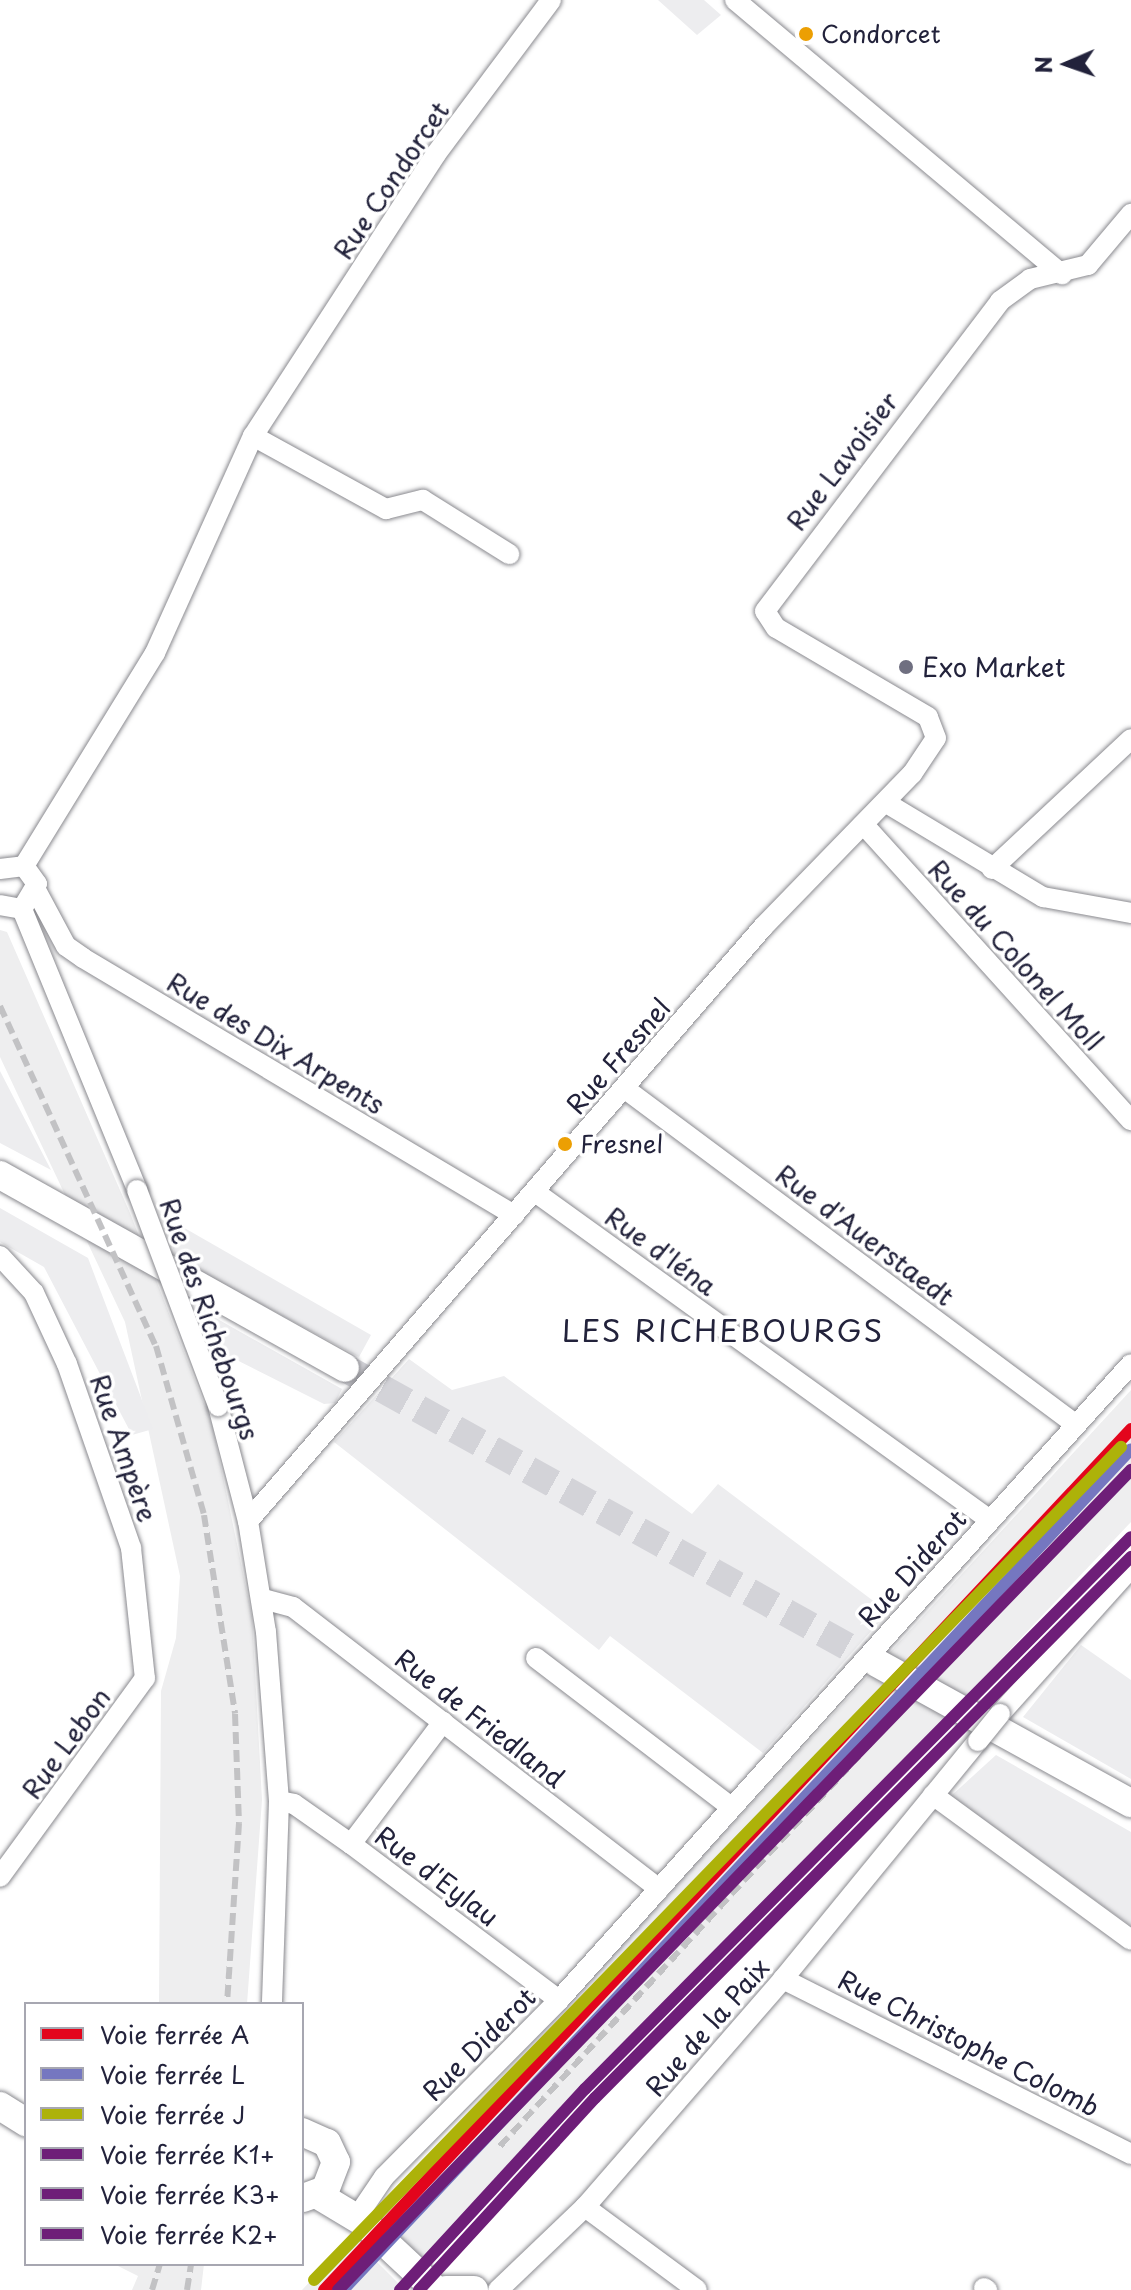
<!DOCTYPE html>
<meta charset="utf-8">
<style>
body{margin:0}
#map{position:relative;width:1131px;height:2290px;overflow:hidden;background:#fff;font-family:"Playpen Sans",sans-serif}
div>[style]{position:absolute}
.built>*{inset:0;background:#eeeeef}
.green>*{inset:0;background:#ededef}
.secondary-tunnel>*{height:28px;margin-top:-14px;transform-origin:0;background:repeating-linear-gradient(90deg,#d3d3d8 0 28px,transparent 0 42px)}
.roads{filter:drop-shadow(0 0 2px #8a8a8f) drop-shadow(0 0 2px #8a8a8f)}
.street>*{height:20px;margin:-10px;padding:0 10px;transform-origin:10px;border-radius:10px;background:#fff}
.secondary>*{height:28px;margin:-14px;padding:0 14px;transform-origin:14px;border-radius:14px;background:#fff}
.rail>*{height:6px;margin-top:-3px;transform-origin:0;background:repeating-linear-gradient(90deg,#c2c2c4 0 12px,transparent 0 18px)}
.bridges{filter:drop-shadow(0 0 2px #8a8a8f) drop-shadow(0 0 2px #8a8a8f)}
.street-bridge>*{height:20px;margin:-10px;padding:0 10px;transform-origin:10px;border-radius:10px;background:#fff}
.rail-1>*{height:12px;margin:-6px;padding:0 6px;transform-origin:6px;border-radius:6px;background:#e3051c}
.rail-2>*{height:12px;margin:-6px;padding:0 6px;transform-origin:6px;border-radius:6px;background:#7577c0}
.rail-3>*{height:12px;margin:-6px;padding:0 6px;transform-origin:6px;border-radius:6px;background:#adb209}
.rail-4>*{height:12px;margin:-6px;padding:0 6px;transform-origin:6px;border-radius:6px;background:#6e1e78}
.rail-5>*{height:12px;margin:-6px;padding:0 6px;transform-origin:6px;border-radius:6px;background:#6e1e78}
.rail-6>*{height:12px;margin:-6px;padding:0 6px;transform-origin:6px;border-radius:6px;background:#6e1e78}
.dots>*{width:22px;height:22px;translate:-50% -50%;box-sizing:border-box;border:4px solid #fff;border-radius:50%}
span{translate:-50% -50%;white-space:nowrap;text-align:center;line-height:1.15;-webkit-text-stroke:7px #fff;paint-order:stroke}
.bus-label{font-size:24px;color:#22223b}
.left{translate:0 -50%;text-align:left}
.street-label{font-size:26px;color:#22223b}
.poi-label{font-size:26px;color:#22223b}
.quarter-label{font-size:30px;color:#22223b;letter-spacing:2px}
.legend{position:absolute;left:24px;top:2002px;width:280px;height:264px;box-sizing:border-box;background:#fff;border:2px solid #a7a7b1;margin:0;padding:10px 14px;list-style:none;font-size:24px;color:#22223b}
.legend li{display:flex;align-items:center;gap:16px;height:40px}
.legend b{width:40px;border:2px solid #a7a7b1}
.north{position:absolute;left:1027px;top:24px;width:80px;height:80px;-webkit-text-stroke:6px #fff;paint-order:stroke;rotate:268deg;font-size:22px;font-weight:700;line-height:32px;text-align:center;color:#22223b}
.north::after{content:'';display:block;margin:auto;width:28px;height:36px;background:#22223b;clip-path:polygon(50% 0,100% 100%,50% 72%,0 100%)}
</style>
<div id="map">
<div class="built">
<div style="clip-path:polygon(0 930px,7px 932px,130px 1213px,212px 1424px,252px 1616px,262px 1800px,247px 2004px,159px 2004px,161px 1691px,176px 1638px,180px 1576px,125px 1322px,0 1057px)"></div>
<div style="clip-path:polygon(1131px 1390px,1131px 1522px,426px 2266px,374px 2214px)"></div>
<div style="clip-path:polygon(352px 2237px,404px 2289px,403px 2290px,302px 2290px)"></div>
<div style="clip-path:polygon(114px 2264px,204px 2264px,201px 2290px,132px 2290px,138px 2276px)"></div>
</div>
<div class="green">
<div style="clip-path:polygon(658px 0,704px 0,721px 15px,697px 35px)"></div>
<div style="clip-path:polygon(0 1071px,51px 1170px,0 1143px)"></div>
<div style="clip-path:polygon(0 1208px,88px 1258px,153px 1429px,132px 1435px,44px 1267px,0 1242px)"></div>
<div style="clip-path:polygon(160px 1214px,371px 1335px,359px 1357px,177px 1259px)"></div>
<div style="clip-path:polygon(198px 1308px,342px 1389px,335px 1403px,324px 1404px,213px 1348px)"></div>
<div style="clip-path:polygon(409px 1359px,452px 1390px,504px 1376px,692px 1514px,718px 1484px,888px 1612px,763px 1753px,610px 1636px,599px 1650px,334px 1442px)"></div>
<div style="clip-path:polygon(1081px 1645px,1131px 1680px,1131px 1779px,1023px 1717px)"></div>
<div style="clip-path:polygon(996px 1755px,1131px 1832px,1131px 1926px,951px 1796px)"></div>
</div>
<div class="secondary-tunnel">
<div style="left:345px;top:1368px;width:608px;rotate:29.01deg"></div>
</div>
<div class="roads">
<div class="street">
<div style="left:735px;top:0;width:427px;rotate:40deg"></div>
<div style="left:253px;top:436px;width:152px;rotate:28.8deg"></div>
<div style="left:386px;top:509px;width:38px;rotate:-14deg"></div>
<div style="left:423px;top:500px;width:102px;rotate:32.1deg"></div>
<div style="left:888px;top:804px;width:181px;rotate:31deg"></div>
<div style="left:1043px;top:897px;width:89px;rotate:10.3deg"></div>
<div style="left:864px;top:825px;width:398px;rotate:47.9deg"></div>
<div style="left:24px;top:866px;width:250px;rotate:-58.4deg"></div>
<div style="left:155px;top:653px;width:238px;rotate:-65.7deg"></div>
<div style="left:253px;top:436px;width:336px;rotate:-57deg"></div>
<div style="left:436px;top:154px;width:192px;rotate:-53.2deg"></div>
<div style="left:0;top:869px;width:24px;rotate:-7deg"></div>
<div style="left:24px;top:866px;width:22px;rotate:54deg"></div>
<div style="left:37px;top:884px;width:29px;rotate:121deg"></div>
<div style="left:22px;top:909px;width:22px;rotate:-170deg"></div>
<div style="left:992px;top:869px;width:190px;rotate:-43.1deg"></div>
<div style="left:37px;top:892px;width:61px;rotate:61.8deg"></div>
<div style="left:66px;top:946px;width:21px;rotate:35deg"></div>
<div style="left:83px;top:958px;width:502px;rotate:30.81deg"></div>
<div style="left:22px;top:909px;width:304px;rotate:67.7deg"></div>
<div style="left:624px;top:1088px;width:562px;rotate:36.69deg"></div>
<div style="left:535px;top:1192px;width:561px;rotate:35.79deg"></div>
<div style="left:0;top:1256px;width:50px;rotate:47.4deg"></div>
<div style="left:34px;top:1293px;width:78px;rotate:65.1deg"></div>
<div style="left:67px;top:1364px;width:195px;rotate:70.8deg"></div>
<div style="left:131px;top:1548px;width:131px;rotate:83.9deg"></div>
<div style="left:145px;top:1678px;width:246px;rotate:126.1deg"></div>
<div style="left:218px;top:1406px;width:119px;rotate:75.4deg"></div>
<div style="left:248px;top:1521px;width:112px;rotate:80.8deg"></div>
<div style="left:266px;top:1632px;width:169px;rotate:85.6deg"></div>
<div style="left:279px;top:1801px;width:203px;rotate:92deg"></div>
<div style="left:248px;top:1521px;width:786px;rotate:-49.07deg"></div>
<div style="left:763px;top:927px;width:214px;rotate:-45.8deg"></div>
<div style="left:912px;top:774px;width:43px;rotate:-56.3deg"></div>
<div style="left:936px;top:738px;width:22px;rotate:-111deg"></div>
<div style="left:928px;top:717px;width:176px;rotate:-149.6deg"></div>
<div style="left:776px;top:628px;width:20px;rotate:-123deg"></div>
<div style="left:765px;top:611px;width:389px;rotate:-52.8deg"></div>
<div style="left:1000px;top:301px;width:37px;rotate:-36deg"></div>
<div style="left:1030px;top:279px;width:60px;rotate:-13.6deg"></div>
<div style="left:1088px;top:265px;width:67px;rotate:-49.9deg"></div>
<div style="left:263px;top:1599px;width:31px;rotate:15deg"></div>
<div style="left:293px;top:1607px;width:462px;rotate:37.6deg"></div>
<div style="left:536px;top:1658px;width:245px;rotate:37.4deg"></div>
<div style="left:1000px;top:1714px;width:196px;rotate:-48.1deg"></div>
<div style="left:933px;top:1795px;width:245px;rotate:36.2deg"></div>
<div style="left:279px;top:1801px;width:15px;rotate:11deg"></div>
<div style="left:294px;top:1804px;width:70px;rotate:35.1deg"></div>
<div style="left:351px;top:1844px;width:260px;rotate:36.9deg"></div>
<div style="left:351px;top:1844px;width:153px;rotate:-53deg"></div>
<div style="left:783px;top:1979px;width:390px;rotate:26.7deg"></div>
<div style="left:585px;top:2207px;width:139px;rotate:36.5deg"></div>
<div style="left:361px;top:2211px;width:41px;rotate:-55.9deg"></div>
<div style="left:384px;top:2177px;width:249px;rotate:-45.3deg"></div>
<div style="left:559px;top:2000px;width:855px;rotate:-48.03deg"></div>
<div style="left:984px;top:2288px;width:4px;rotate:34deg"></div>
<div style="left:498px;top:2290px;width:120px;rotate:-43.7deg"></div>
<div style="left:585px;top:2207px;width:302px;rotate:-49deg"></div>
<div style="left:783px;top:1979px;width:308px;rotate:-50.7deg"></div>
</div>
<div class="secondary">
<div style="left:0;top:1175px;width:395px;rotate:29.2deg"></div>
<div style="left:877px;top:1663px;width:290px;rotate:28.9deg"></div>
<div style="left:0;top:2106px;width:31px;rotate:32deg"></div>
<div style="left:302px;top:2132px;width:27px;rotate:24deg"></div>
<div style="left:327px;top:2143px;width:21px;rotate:65deg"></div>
<div style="left:336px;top:2162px;width:30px;rotate:111deg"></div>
<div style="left:325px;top:2190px;width:23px;rotate:160deg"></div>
<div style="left:318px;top:2195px;width:52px;rotate:31deg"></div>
<div style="left:363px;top:2222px;width:100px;rotate:43deg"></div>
<div style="left:446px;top:2290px;width:28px"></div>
</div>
</div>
<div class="rail">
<div style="left:0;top:1006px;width:374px;rotate:65.4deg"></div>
<div style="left:156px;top:1346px;width:176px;rotate:74.1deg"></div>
<div style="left:204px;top:1515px;width:201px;rotate:81.1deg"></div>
<div style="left:235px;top:1714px;width:109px;rotate:87.9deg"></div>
<div style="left:239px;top:1823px;width:181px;rotate:93.8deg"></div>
<div style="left:500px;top:2146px;width:592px;rotate:-47.39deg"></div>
<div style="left:152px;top:2290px;width:27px;rotate:-73deg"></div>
<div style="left:187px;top:2290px;width:26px;rotate:-81deg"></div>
</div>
<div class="bridges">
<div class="street-bridge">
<div style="left:137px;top:1190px;width:231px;rotate:69.4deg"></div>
<div style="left:978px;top:1741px;width:35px;rotate:-51deg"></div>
</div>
</div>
<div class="rail-1">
<div style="left:324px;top:2290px;width:1180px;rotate:-46.85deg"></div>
</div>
<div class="rail-2">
<div style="left:343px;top:2290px;width:1152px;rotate:-46.86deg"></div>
</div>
<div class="rail-3">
<div style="left:314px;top:2280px;width:1160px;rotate:-45.91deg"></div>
</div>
<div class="rail-4">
<div style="left:338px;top:2290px;width:1141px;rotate:-45.96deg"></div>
</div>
<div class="rail-5">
<div style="left:400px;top:2290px;width:273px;rotate:-47.4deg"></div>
<div style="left:585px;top:2089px;width:776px;rotate:-45.31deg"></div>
</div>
<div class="rail-6">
<div style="left:419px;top:2290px;width:260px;rotate:-47.5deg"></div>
<div style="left:595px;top:2098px;width:762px;rotate:-45.27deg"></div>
</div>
<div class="dots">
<div style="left:806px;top:34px;background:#ec9f03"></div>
<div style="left:906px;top:667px;background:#6f6f80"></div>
<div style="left:565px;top:1144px;background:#ec9f03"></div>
</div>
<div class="bus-label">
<span class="left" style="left:821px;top:34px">Condorcet</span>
<span class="left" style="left:580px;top:1144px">Fresnel</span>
</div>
<div class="street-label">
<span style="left:391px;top:180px;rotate:-56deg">Rue Condorcet</span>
<span style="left:842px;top:461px;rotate:-53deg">Rue Lavoisier</span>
<span style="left:1016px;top:955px;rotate:48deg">Rue du Colonel Moll</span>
<span style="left:276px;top:1043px;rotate:31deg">Rue des Dix Arpents</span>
<span style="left:618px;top:1056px;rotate:-49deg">Rue Fresnel</span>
<span style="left:865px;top:1235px;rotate:37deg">Rue d'Auerstaedt</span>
<span style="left:661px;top:1251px;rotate:36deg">Rue d'Iéna</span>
<span style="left:210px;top:1319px;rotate:71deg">Rue des Richebourgs</span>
<span style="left:124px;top:1448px;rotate:71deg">Rue Ampère</span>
<span style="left:912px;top:1568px;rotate:-48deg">Rue Diderot</span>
<span style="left:480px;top:1718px;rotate:38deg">Rue de Friedland</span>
<span style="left:66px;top:1743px;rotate:-54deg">Rue Lebon</span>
<span style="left:437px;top:1876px;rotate:37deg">Rue d'Eylau</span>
<span style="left:707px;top:2027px;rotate:-49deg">Rue de la Paix</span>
<span style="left:969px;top:2043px;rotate:27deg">Rue Christophe Colomb</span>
<span style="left:479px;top:2044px;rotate:-45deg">Rue Diderot</span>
</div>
<div class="poi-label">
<span class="left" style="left:922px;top:667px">Exo Market</span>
</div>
<div class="quarter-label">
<span style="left:723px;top:1330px">LES RICHEBOURGS</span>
</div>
<ul class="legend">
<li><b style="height:10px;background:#e3051c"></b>Voie ferrée A</li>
<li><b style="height:10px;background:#7577c0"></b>Voie ferrée L</li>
<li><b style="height:10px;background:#adb209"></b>Voie ferrée J</li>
<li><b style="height:10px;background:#6e1e78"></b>Voie ferrée K1+</li>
<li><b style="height:10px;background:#6e1e78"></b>Voie ferrée K3+</li>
<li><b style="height:10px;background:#6e1e78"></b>Voie ferrée K2+</li>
</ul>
<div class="north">N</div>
</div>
